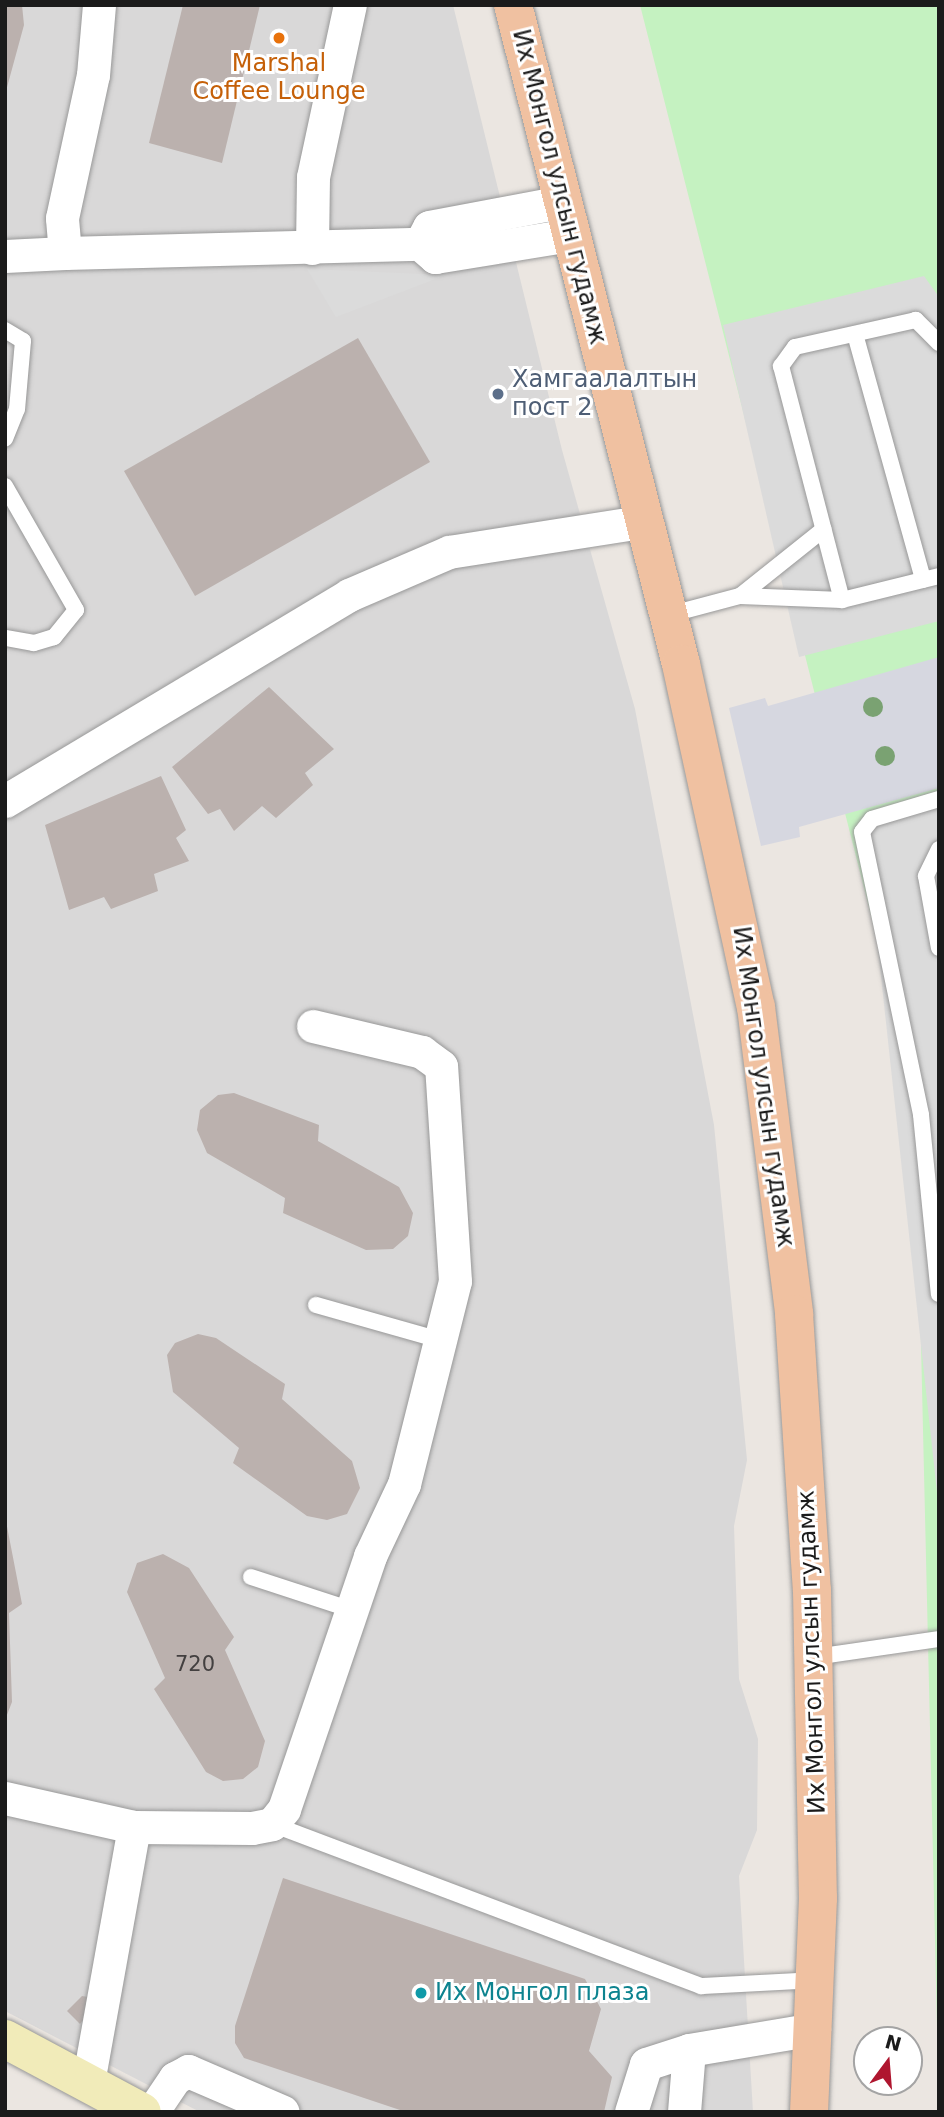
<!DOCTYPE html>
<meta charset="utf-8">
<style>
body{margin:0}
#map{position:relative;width:944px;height:2117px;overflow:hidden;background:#ebe6e1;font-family:"DejaVu Sans",sans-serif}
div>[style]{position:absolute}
.residential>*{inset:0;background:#d9d8d8}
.park>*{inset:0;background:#c5f2c1}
.parking>*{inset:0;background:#dbdbdb}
.plaza>*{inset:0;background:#d6d7e0}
.building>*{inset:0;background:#bbb1ae}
.roads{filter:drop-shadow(0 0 2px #989898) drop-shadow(0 0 2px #989898)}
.lane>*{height:16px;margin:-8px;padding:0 8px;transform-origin:8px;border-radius:8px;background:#fff}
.street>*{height:33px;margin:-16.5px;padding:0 16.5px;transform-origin:16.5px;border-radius:16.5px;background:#fff}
.secondary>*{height:38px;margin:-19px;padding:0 19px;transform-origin:19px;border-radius:19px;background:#f1ebb9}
.primary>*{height:38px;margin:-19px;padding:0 19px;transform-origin:19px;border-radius:19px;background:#f0c1a1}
.trees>*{width:20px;height:20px;margin:-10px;border-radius:50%;background:#7aa272}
.dots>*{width:19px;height:19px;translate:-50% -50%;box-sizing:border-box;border:4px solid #fff;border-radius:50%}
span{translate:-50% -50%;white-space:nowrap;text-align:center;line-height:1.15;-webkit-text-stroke:6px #fff;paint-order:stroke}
.number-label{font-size:21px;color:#434040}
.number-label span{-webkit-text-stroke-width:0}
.food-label{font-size:24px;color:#c56008}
.street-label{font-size:24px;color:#1b1b1b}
.service-label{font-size:24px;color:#4e5e75}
.left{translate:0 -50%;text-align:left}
.culture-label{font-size:24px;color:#0d838f}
.frame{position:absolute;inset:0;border:7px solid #1b1b1b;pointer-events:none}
.north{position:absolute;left:853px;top:2026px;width:70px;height:70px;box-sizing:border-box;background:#fff;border:2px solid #a4a4a4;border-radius:50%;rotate:16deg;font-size:19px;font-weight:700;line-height:28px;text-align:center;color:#1b1b1b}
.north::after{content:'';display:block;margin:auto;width:24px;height:32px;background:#af162f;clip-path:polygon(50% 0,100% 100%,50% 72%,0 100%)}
</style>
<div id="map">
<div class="residential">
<div style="clip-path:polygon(5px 5px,453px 5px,562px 450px,635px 709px,714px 1125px,747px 1460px,734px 1526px,739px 1679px,758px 1739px,757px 1830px,739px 1876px,753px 2112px,200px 2112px,5px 2011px)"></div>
</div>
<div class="park">
<div style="clip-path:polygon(640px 5px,939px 5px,939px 2112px,915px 1089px)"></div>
</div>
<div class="parking">
<div style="clip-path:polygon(307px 269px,446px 275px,336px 317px)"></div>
<div style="clip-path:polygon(924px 276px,939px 297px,939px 621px,799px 657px,723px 325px)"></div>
<div style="clip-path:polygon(939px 807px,939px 1511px,865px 829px)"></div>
</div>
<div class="plaza">
<div style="clip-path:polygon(939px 657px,939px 788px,799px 827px,800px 837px,761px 846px,729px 708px,765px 698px,768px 706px)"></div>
</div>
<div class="building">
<div style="clip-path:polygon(5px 5px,22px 5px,24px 25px,6px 91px)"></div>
<div style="clip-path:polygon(183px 5px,260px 5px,222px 163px,149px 143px)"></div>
<div style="clip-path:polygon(358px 338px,430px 462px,195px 596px,124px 471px)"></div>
<div style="clip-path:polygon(269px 687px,334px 749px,305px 773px,313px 785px,276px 818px,262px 806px,234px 831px,220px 809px,208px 814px,172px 767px)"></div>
<div style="clip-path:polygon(161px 776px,186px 830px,176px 838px,189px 861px,154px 874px,158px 891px,111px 909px,104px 897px,69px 910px,45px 825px)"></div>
<div style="clip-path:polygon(234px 1093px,319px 1125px,318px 1141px,399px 1187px,413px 1213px,408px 1236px,393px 1249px,366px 1250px,283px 1213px,285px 1198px,207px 1153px,197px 1130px,200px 1110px,218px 1095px)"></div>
<div style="clip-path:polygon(198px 1334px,216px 1338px,285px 1384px,282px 1399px,352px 1461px,360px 1488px,347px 1514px,327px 1520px,307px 1516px,233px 1463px,239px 1448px,173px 1392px,167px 1355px,175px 1343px)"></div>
<div style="clip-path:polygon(5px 1516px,22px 1604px,9px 1613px,12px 1702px,5px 1720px)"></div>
<div style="clip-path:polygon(163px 1554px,189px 1568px,234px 1637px,225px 1650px,265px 1741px,258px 1767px,243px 1779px,223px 1781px,206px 1772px,154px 1689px,165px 1678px,127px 1592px,137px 1563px)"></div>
<div style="clip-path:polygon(283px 1878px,585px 1979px,601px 2009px,589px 2051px,612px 2077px,604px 2112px,406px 2112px,244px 2058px,235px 2043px,235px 2026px)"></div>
<div style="clip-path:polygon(82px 1996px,99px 1999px,80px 2024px,67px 2011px)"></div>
</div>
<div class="roads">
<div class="lane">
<div style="left:5px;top:330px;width:21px;rotate:31deg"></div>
<div style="left:23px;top:341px;width:68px;rotate:95deg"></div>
<div style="left:17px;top:409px;width:32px;rotate:112deg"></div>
<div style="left:855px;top:334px;width:255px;rotate:74.5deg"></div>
<div style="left:939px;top:343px;width:33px;rotate:-135deg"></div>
<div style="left:916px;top:320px;width:124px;rotate:167.4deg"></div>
<div style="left:795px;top:347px;width:24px;rotate:126deg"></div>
<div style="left:781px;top:366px;width:242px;rotate:75.4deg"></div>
<div style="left:842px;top:600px;width:100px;rotate:-13.9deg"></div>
<div style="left:5px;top:486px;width:143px;rotate:60.2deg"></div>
<div style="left:76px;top:610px;width:35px;rotate:129deg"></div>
<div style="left:54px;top:637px;width:21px;rotate:163deg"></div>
<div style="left:34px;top:643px;width:29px;rotate:-170deg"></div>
<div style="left:740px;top:596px;width:102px;rotate:2.2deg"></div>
<div style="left:668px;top:615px;width:74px;rotate:-14.8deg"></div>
<div style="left:740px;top:596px;width:107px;rotate:-38.6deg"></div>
<div style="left:939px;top:799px;width:70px;rotate:163.4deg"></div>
<div style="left:872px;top:819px;width:16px;rotate:128deg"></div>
<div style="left:862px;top:832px;width:289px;rotate:78.2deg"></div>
<div style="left:921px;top:1115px;width:180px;rotate:84.3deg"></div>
<div style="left:939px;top:849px;width:30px;rotate:116deg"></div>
<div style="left:926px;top:876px;width:73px;rotate:79.8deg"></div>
<div style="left:316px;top:1305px;width:129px;rotate:15.8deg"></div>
<div style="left:251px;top:1577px;width:106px;rotate:18.1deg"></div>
<div style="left:815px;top:1657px;width:125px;rotate:-8.3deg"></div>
<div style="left:272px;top:1824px;width:459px;rotate:20.7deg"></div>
<div style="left:701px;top:1986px;width:113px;rotate:-3deg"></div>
</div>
<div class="street">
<div style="left:420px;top:244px;width:19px;rotate:-62deg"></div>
<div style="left:429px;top:227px;width:134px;rotate:-10.7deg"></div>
<div style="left:312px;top:248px;width:71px;rotate:-89.2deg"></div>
<div style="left:313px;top:177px;width:176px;rotate:-77.9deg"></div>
<div style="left:65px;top:253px;width:355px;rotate:-1.5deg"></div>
<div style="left:420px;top:244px;width:20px;rotate:41deg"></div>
<div style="left:435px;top:257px;width:137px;rotate:-9.3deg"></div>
<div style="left:5px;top:256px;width:60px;rotate:-2.9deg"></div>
<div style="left:65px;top:253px;width:35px;rotate:-95deg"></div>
<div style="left:62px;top:218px;width:146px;rotate:-77.8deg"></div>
<div style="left:93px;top:75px;width:70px;rotate:-85.1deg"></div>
<div style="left:5px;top:801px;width:401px;rotate:-30.9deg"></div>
<div style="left:349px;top:595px;width:109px;rotate:-23.3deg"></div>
<div style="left:449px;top:552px;width:199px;rotate:-8.9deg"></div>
<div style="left:5px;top:1798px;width:132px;rotate:12.7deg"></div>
<div style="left:134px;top:1827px;width:260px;rotate:100.2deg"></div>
<div style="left:134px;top:1827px;width:118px;rotate:0.5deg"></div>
<div style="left:252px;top:1828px;width:20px;rotate:-11deg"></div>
<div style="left:272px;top:1824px;width:19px;rotate:-51deg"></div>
<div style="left:284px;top:1809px;width:267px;rotate:-71.2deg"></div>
<div style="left:370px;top:1556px;width:80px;rotate:-64.7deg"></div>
<div style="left:404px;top:1484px;width:209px;rotate:-75.9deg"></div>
<div style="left:455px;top:1281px;width:215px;rotate:-93.7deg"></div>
<div style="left:441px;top:1066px;width:24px;rotate:-144deg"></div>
<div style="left:422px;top:1052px;width:112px;rotate:-166.6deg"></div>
<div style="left:152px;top:2112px;width:41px;rotate:-55.9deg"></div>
<div style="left:175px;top:2078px;width:15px;rotate:-28deg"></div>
<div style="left:188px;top:2071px;width:103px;rotate:23.3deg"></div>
<div style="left:631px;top:2112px;width:50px;rotate:-72.6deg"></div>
<div style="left:646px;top:2064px;width:45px;rotate:-18deg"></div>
<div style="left:684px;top:2112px;width:62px;rotate:-85.4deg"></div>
<div style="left:689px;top:2050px;width:127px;rotate:-9.5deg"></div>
</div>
<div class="secondary">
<div style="left:5px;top:2039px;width:155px;rotate:28.1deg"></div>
</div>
<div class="primary">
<div style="left:513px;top:5px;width:680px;rotate:75.7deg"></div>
<div style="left:681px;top:664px;width:351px;rotate:77.7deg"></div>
<div style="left:756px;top:1007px;width:309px;rotate:82.9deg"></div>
<div style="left:794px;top:1314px;width:277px;rotate:86.3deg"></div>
<div style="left:812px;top:1590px;width:308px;rotate:88.9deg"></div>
<div style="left:818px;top:1898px;width:214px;rotate:92.4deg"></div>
</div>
</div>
<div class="trees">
<div style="left:873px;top:707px"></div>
<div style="left:885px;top:756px"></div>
</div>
<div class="dots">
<div style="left:279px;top:38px;background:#e8710a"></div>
<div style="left:498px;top:394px;background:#5c6f8a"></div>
<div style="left:421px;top:1993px;background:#0f9aa8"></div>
</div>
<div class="number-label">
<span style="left:195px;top:1664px">720</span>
</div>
<div class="food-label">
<span style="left:279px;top:78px">Marshal<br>Coffee Lounge</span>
</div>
<div class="street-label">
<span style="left:559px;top:187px;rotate:76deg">Их Монгол улсын гудамж</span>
<span style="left:763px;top:1087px;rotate:82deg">Их Монгол улсын гудамж</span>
<span style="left:812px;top:1652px;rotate:-92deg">Их Монгол улсын гудамж</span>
</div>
<div class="service-label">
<span class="left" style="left:512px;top:394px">Хамгаалалтын<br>пост 2</span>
</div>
<div class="culture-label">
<span class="left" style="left:435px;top:1993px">Их Монгол плаза</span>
</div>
<div class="frame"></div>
<div class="north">N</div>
</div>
